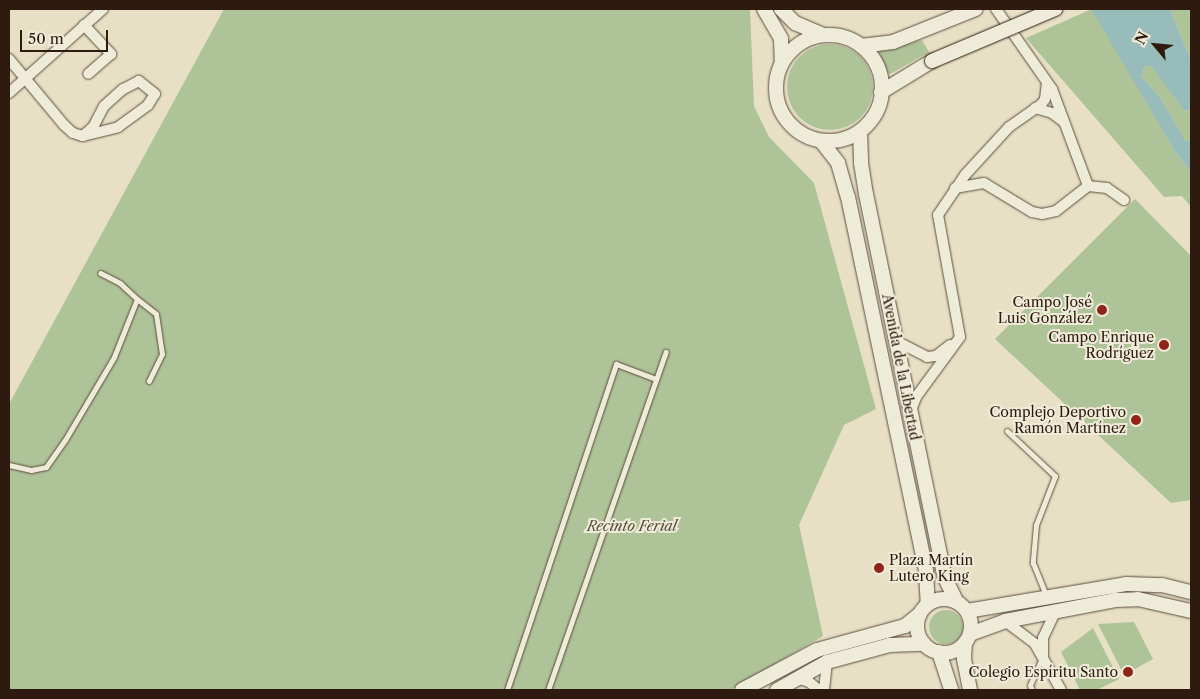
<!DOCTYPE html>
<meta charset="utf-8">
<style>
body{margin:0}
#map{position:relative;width:1200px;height:699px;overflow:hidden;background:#e7e0c5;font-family:"Libre Caslon Text",serif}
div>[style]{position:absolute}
.green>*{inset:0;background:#afc399}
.round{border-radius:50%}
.water>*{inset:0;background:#98bcba}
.roads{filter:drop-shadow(0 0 1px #5c4c3c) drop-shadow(0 0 1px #5c4c3c)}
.lane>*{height:5px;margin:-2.5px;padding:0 2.5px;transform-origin:2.5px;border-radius:2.5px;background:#efebd9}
.street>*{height:10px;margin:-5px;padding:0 5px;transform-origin:5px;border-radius:5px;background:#efebd9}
.secondary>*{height:14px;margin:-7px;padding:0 7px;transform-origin:7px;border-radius:7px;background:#efebd9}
.secondary>.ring{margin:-7px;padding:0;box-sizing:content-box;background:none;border:14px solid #efebd9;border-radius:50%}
.bridges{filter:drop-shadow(0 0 1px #2e1a0e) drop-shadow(0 0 1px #2e1a0e)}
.secondary-bridge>*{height:14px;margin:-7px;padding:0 7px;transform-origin:7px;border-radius:7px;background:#efebd9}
.dots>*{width:14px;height:14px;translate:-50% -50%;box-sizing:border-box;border:2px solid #efebd9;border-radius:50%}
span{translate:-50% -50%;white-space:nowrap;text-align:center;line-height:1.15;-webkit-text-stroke:4px #efebd9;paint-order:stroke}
.poi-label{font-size:14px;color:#2e1a0e}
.right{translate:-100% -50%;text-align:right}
.left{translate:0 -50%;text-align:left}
.street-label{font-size:14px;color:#2e1a0e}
.park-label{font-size:14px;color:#554d38;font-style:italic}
.frame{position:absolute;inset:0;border:10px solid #2e1a0e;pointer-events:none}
.north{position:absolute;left:1130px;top:20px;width:50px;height:50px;-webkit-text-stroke:4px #efebd9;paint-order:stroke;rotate:298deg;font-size:14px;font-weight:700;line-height:20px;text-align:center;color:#2e1a0e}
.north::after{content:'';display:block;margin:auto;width:18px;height:22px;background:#2e1a0e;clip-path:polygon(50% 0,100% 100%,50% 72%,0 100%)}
.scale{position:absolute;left:20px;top:30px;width:88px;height:22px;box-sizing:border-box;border:2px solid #2e1a0e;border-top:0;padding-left:6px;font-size:15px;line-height:18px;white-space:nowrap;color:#2e1a0e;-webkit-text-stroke:4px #efebd9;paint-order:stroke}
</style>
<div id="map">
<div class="green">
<div style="clip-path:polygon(224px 9px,750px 9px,754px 106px,769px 137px,814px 183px,876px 409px,844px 425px,799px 525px,823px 636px,731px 690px,9px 690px,9px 404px)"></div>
<div style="clip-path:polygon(1092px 9px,1176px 153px,1191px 172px,1191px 207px,1182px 196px,1164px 197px,1026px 38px)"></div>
<div style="clip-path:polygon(1170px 9px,1191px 9px,1191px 60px)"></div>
<div style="clip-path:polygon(922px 40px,929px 52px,890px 74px,886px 71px,878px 54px,880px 51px)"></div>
<div class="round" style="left:787px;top:44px;width:86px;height:86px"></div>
<div style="clip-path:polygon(1145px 66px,1151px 66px,1158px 72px,1185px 111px,1191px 109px,1190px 142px,1185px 140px,1159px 96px,1141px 76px)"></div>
<div style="clip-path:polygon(1135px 199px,1191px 256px,1191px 500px,1171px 503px,995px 339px)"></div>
<div class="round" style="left:929px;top:610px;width:34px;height:34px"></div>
<div style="clip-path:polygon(1134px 622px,1153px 659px,1124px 675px,1098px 624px)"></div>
<div style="clip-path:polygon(1093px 628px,1119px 679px,1097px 690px,1080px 690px,1061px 652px)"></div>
</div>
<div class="water">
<div style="clip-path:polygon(1091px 9px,1170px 9px,1191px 60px,1191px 109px,1185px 111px,1151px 66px,1145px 66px,1141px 76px,1159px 96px,1185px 140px,1191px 142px,1191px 172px,1176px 153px)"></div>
</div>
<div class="roads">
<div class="lane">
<div style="left:137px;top:299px;width:24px;rotate:38deg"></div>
<div style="left:156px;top:314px;width:40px;rotate:81.5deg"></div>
<div style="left:162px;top:354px;width:30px;rotate:116deg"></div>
<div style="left:1007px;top:431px;width:66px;rotate:43.2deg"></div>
<div style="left:1055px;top:476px;width:53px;rotate:111.2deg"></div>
<div style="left:1036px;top:525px;width:38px;rotate:95deg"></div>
<div style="left:1033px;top:563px;width:35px;rotate:68deg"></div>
<div style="left:9px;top:465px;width:23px;rotate:13deg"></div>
<div style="left:31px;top:470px;width:15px;rotate:-11deg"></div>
<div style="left:46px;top:467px;width:33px;rotate:-55deg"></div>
<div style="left:65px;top:440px;width:96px;rotate:-59.4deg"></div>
<div style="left:114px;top:357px;width:62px;rotate:-68.4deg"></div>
<div style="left:137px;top:299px;width:23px;rotate:-137deg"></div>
<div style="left:120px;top:283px;width:22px;rotate:-153deg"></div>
<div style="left:507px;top:690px;width:344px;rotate:-71.5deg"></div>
<div style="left:616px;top:364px;width:43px;rotate:20.6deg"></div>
<div style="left:548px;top:690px;width:358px;rotate:-70.8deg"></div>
<div style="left:1032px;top:690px;width:5px;rotate:-112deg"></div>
<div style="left:1030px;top:685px;width:30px;rotate:-66deg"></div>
</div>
<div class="street">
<div style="left:996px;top:9px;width:98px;rotate:55deg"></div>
<div style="left:1052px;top:89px;width:103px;rotate:69.6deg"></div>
<div style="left:84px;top:25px;width:40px;rotate:47deg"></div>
<div style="left:111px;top:54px;width:30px;rotate:139deg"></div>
<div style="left:9px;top:59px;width:86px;rotate:50.2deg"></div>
<div style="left:64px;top:125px;width:12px;rotate:42deg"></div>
<div style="left:73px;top:133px;width:10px;rotate:17deg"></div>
<div style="left:83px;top:136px;width:36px;rotate:-14deg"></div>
<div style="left:118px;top:127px;width:37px;rotate:-36deg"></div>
<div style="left:148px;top:105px;width:13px;rotate:-58deg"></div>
<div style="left:155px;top:94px;width:21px;rotate:-141deg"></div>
<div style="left:139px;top:81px;width:18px;rotate:153deg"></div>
<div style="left:123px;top:89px;width:25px;rotate:138deg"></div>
<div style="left:104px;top:106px;width:22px;rotate:117deg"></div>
<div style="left:94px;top:126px;width:15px;rotate:138deg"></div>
<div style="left:9px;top:93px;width:126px;rotate:-41.8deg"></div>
<div style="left:1035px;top:108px;width:18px;rotate:16deg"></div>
<div style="left:1052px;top:113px;width:15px;rotate:37deg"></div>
<div style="left:955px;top:188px;width:29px;rotate:-10deg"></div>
<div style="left:984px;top:183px;width:56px;rotate:31.1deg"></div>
<div style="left:1032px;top:212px;width:10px;rotate:11deg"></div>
<div style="left:1042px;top:214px;width:14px;rotate:-12deg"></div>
<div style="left:1056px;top:211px;width:41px;rotate:-38deg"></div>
<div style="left:1088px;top:186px;width:19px;rotate:6deg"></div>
<div style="left:1107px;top:188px;width:21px;rotate:35deg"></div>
<div style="left:896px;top:341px;width:35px;rotate:27deg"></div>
<div style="left:927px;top:357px;width:9px;rotate:-6deg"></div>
<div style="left:936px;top:356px;width:18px;rotate:-38deg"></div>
<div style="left:910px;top:413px;width:17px;rotate:-69deg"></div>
<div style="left:916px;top:397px;width:74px;rotate:-53.7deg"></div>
<div style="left:960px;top:337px;width:124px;rotate:-100.2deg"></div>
<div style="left:938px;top:215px;width:48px;rotate:-56deg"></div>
<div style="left:965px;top:175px;width:65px;rotate:-47.5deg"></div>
<div style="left:1009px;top:127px;width:39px;rotate:-35deg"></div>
<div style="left:1041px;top:105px;width:7px;rotate:-56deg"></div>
<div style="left:1045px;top:99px;width:16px;rotate:-83deg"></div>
<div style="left:1005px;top:621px;width:38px;rotate:37deg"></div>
<div style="left:1035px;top:644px;width:53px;rotate:60.5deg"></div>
<div style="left:1043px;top:655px;width:17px;rotate:-90deg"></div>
<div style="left:1043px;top:638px;width:31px;rotate:-65deg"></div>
<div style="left:796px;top:678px;width:14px;rotate:17deg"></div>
<div style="left:809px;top:682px;width:13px;rotate:39deg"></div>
<div style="left:824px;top:690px;width:28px;rotate:-84deg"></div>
</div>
<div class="secondary">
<div style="left:764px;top:9px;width:34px;rotate:60deg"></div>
<div style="left:781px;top:39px;width:24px;rotate:88deg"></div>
<div style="left:781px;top:9px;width:20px;rotate:45deg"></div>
<div style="left:795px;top:23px;width:30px;rotate:23deg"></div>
<div class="ring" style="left:776px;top:35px;width:92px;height:92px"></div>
<div style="left:861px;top:46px;width:32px;rotate:-7deg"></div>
<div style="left:893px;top:42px;width:89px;rotate:-21.7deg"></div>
<div style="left:881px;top:92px;width:60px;rotate:-31.3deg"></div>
<div style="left:860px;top:131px;width:32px;rotate:88deg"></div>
<div style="left:861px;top:163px;width:31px;rotate:81deg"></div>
<div style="left:866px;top:194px;width:392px;rotate:78.4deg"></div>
<div style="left:945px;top:578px;width:25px;rotate:64deg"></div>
<div style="left:821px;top:141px;width:28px;rotate:52deg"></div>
<div style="left:838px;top:163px;width:35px;rotate:74deg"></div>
<div style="left:848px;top:197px;width:382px;rotate:78.2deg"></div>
<div style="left:926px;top:571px;width:33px;rotate:87deg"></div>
<div class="ring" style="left:917px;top:599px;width:40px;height:40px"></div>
<div style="left:967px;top:611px;width:161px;rotate:-9.6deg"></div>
<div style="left:1126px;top:584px;width:36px;rotate:2deg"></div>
<div style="left:1162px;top:585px;width:30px;rotate:14deg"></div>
<div style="left:970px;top:634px;width:37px;rotate:-20deg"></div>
<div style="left:1005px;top:621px;width:112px;rotate:-10.8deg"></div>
<div style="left:1115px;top:600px;width:23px;rotate:-2deg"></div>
<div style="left:1138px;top:599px;width:54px;rotate:12.8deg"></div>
<div style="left:965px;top:643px;width:16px;rotate:94deg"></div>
<div style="left:964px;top:659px;width:32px;rotate:79deg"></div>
<div style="left:939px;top:652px;width:40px;rotate:72deg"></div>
<div style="left:742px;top:690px;width:85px;rotate:-28.1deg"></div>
<div style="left:817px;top:650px;width:91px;rotate:-15.3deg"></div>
<div style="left:905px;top:626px;width:19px;rotate:-39deg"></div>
<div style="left:777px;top:690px;width:57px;rotate:-29.2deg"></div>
<div style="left:827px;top:662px;width:65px;rotate:-15.1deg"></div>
<div style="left:890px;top:645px;width:34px;rotate:-2deg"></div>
</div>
</div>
<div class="bridges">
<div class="secondary-bridge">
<div style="left:932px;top:61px;width:134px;rotate:-22.9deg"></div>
</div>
</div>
<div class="dots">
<div style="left:1102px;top:310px;background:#8f2418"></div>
<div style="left:1164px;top:345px;background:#8f2418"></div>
<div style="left:1136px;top:420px;background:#8f2418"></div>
<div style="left:879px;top:568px;background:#8f2418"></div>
<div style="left:1128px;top:672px;background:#8f2418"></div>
</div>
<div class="poi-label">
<span class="right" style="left:1092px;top:310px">Campo José<br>Luis González</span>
<span class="right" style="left:1154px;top:345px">Campo Enrique<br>Rodríguez</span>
<span class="right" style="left:1126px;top:420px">Complejo Deportivo<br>Ramón Martínez</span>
<span class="left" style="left:889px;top:568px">Plaza Martín<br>Lutero King</span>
<span class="right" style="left:1118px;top:672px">Colegio Espíritu Santo</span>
</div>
<div class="street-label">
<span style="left:901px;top:367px;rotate:79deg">Avenida de la Libertad</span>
</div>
<div class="park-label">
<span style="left:632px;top:526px">Recinto Ferial</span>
</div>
<div class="frame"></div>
<div class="north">N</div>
<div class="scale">50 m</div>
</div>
